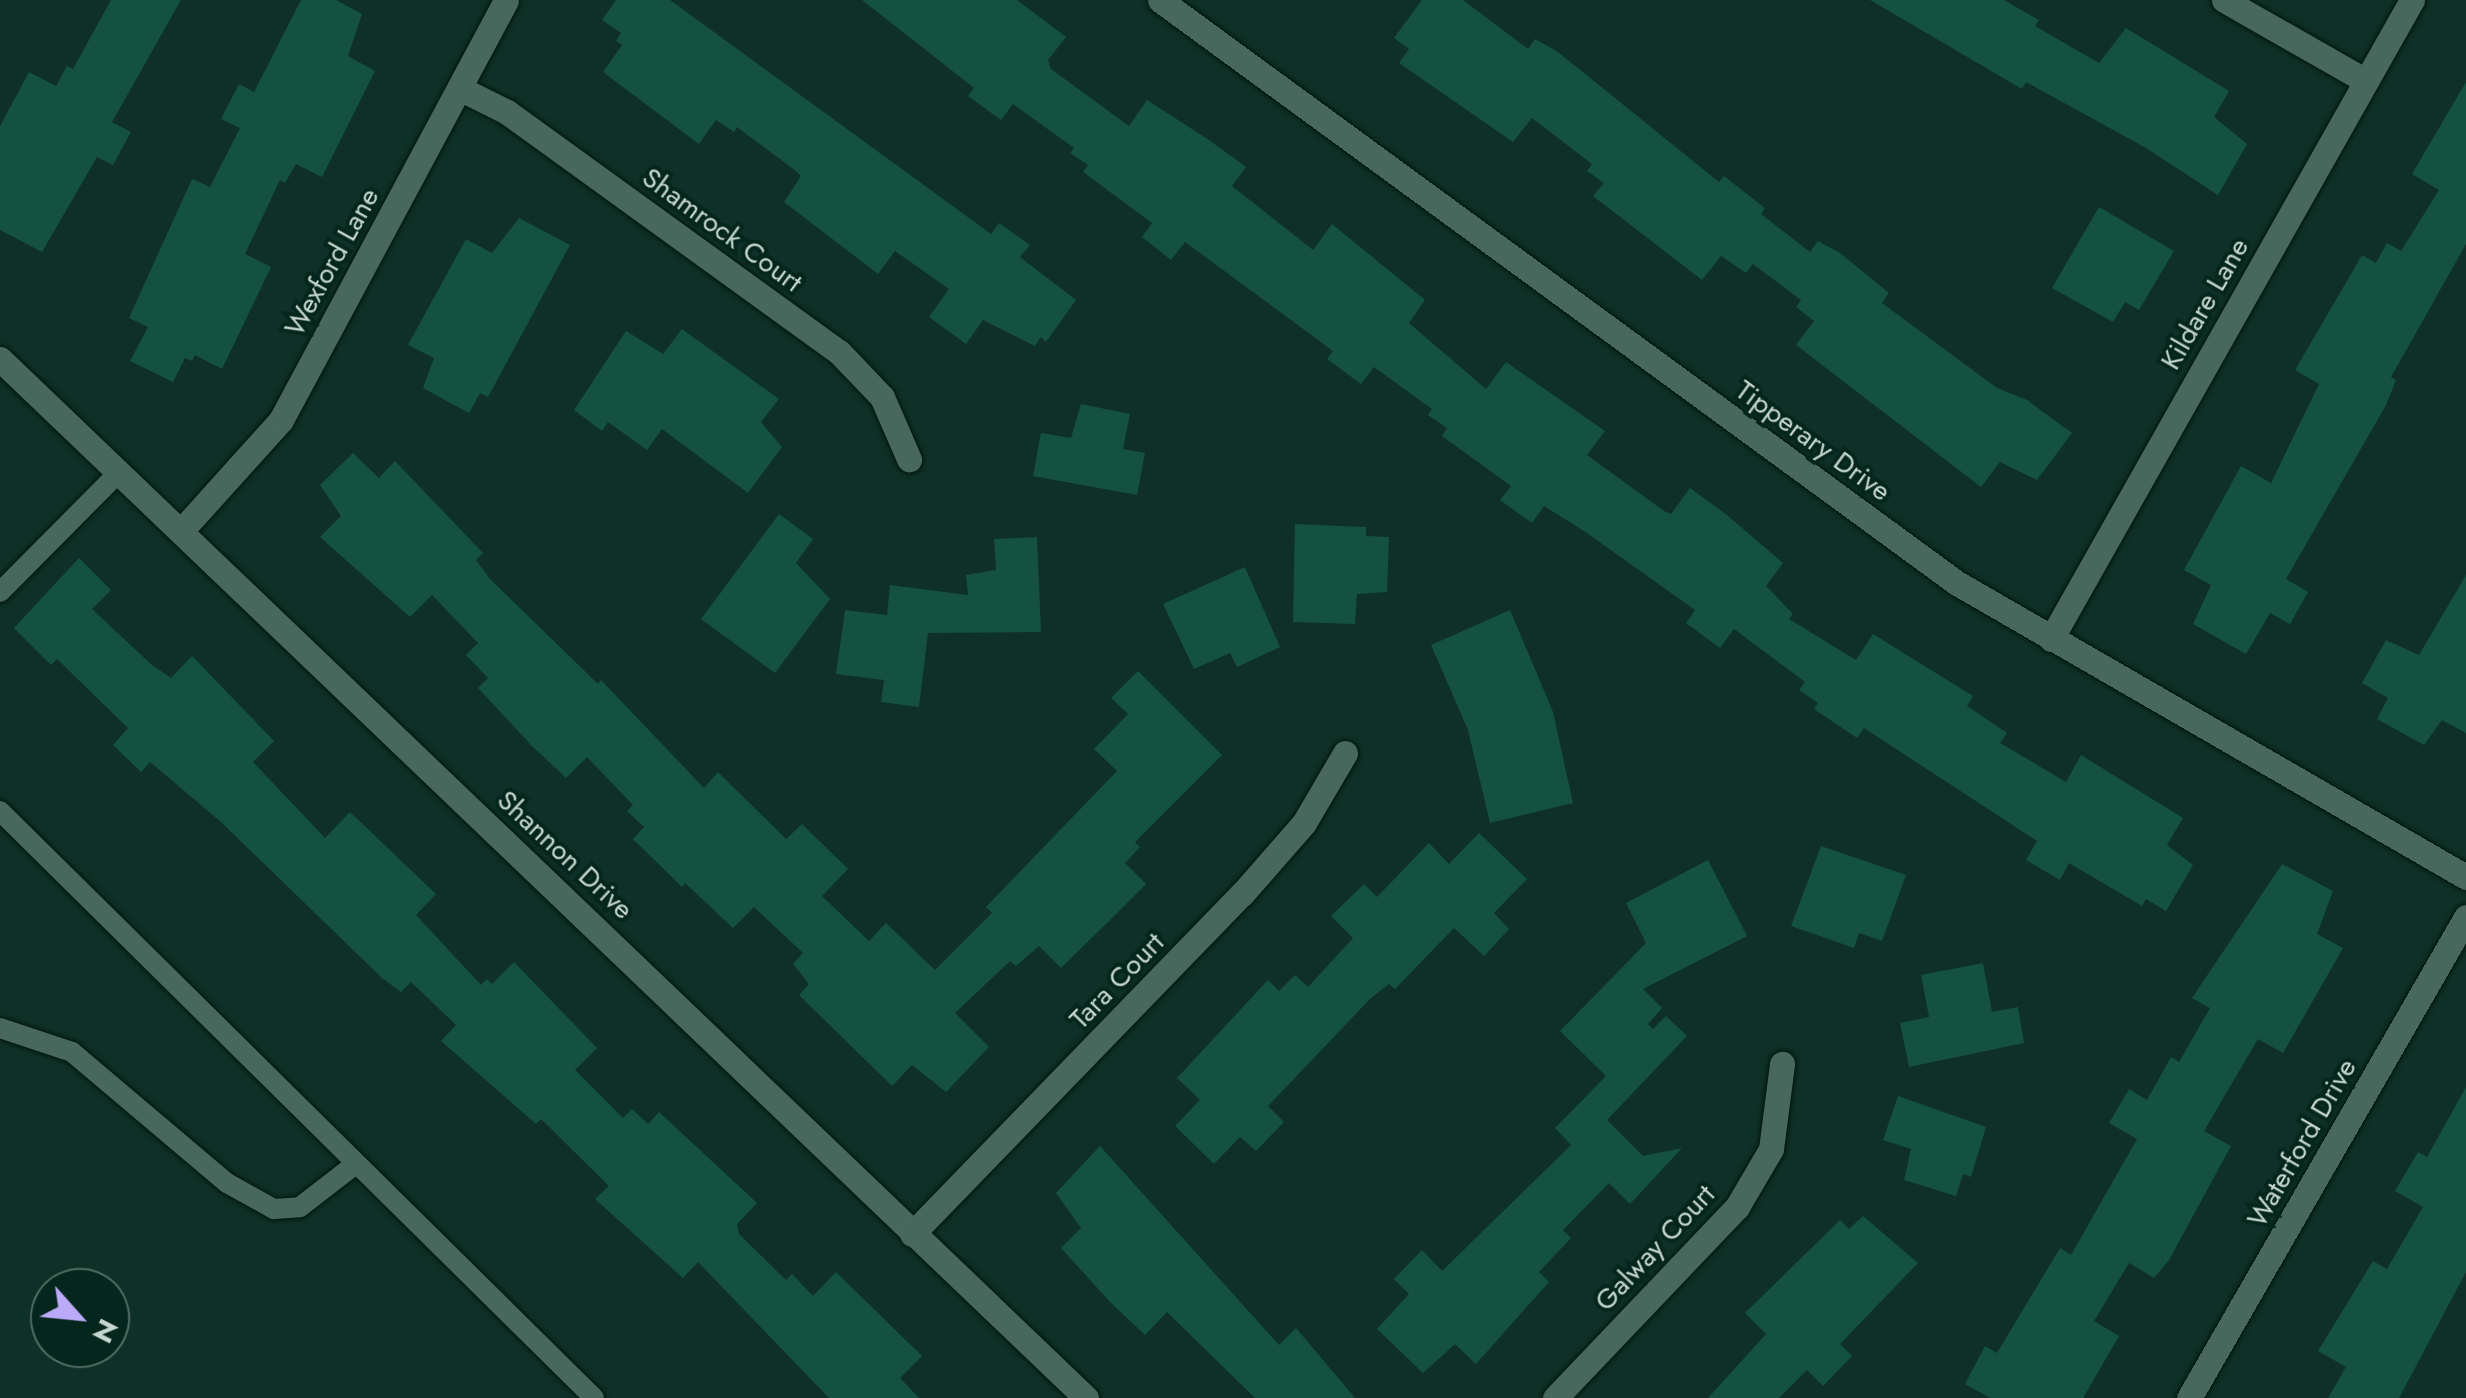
<!DOCTYPE html>
<style>
body{margin:0}
#map{position:relative;width:2466px;height:1398px;overflow:hidden;background:#0f3026;font-family:Jost,sans-serif}
div>[style]{position:absolute}
.building>*{inset:0;background:#145140}
.roads{filter:drop-shadow(0 0 2px #01160f) drop-shadow(0 0 2px #01160f)}
.lane>*{height:20px;margin:-10px;padding:0 10px;transform-origin:10px;border-radius:10px;background:#48685d}
.street>*{height:25px;margin:-12.5px;padding:0 12.5px;transform-origin:12.5px;border-radius:12.5px;background:#48685d}
span{translate:-50% -50%;white-space:nowrap;text-align:center;line-height:1.15;-webkit-text-stroke:8px #05261c;paint-order:stroke}
.street-label{font-size:28px;color:#c4d6cf}
.north{position:absolute;left:30px;top:1268px;width:100px;height:100px;box-sizing:border-box;background:#05261c;border:2px solid #516c64;border-radius:50%;rotate:117deg;font-size:28px;font-weight:700;line-height:40px;text-align:center;color:#c4d6cf}
.north::after{content:'';display:block;margin:auto;width:35px;height:45px;background:#baaaf7;clip-path:polygon(50% 0,100% 100%,50% 72%,0 100%)}
</style>
<div id="map">
<div class="building">
<div style="clip-path:polygon(111px 0,181px 0,112px 122px,131px 132px,113px 165px,97px 157px,42px 252px,0 230px,0 126px,29px 72px,56px 86px,67px 66px,73px 69px)"></div>
<div style="clip-path:polygon(301px 0,336px 0,362px 14px,348px 56px,375px 71px,322px 177px,296px 164px,285px 183px,280px 180px,245px 254px,271px 267px,222px 369px,195px 355px,192px 361px,185px 358px,173px 382px,130px 361px,148px 327px,129px 318px,192px 179px,210px 187px,240px 128px,221px 119px,239px 84px,254px 92px)"></div>
<div style="clip-path:polygon(616px 0,670px 0,991px 234px,999px 223px,1030px 245px,1020px 257px,1076px 300px,1046px 342px,1041px 337px,1035px 346px,983px 320px,966px 344px,929px 317px,949px 289px,895px 251px,878px 274px,784px 202px,801px 176px,796px 171px,737px 127px,734px 132px,716px 120px,699px 144px,603px 72px,622px 45px,616px 41px,621px 33px,602px 20px)"></div>
<div style="clip-path:polygon(862px 0,1017px 0,1066px 37px,1048px 60px,1051px 69px,1129px 126px,1147px 100px,1209px 140px,1246px 167px,1232px 186px,1313px 250px,1332px 224px,1425px 300px,1409px 323px,1486px 389px,1506px 362px,1605px 431px,1587px 455px,1664px 511px,1671px 514px,1690px 488px,1727px 515px,1783px 563px,1766px 586px,1793px 614px,1789px 619px,1856px 660px,1873px 634px,1973px 696px,1967px 706px,2007px 733px,2000px 743px,2066px 782px,2081px 755px,2183px 818px,2167px 845px,2193px 865px,2166px 911px,2146px 899px,2142px 906px,2069px 863px,2060px 880px,2026px 860px,2037px 841px,1864px 728px,1857px 738px,1814px 709px,1818px 703px,1799px 690px,1805px 682px,1734px 629px,1720px 648px,1686px 623px,1695px 610px,1584px 531px,1544px 506px,1532px 523px,1500px 500px,1511px 486px,1442px 436px,1447px 428px,1428px 415px,1432px 409px,1374px 367px,1361px 384px,1327px 359px,1333px 351px,1185px 242px,1171px 260px,1142px 237px,1152px 223px,1083px 172px,1088px 165px,1070px 153px,1074px 148px,1013px 104px,1001px 120px,968px 96px,974px 88px)"></div>
<div style="clip-path:polygon(1422px 0,1463px 0,1528px 49px,1535px 39px,1558px 52px,1719px 182px,1724px 176px,1765px 208px,1761px 214px,1810px 252px,1818px 241px,1840px 253px,1889px 293px,1882px 303px,1997px 388px,2027px 400px,2072px 433px,2037px 480px,2000px 462px,1981px 487px,1796px 345px,1814px 321px,1796px 307px,1801px 300px,1753px 264px,1746px 273px,1721px 256px,1702px 280px,1593px 196px,1604px 183px,1587px 171px,1592px 164px,1532px 118px,1513px 142px,1399px 63px,1409px 49px,1394px 38px)"></div>
<div style="clip-path:polygon(1870px 0,2004px 0,2039px 20px,2035px 26px,2099px 63px,2126px 28px,2229px 91px,2214px 117px,2247px 144px,2218px 195px,2146px 148px,2026px 82px,2022px 89px)"></div>
<div style="clip-path:polygon(2466px 82px,2466px 244px,2391px 377px,2396px 380px,2386px 405px,2286px 579px,2308px 592px,2290px 624px,2270px 613px,2246px 654px,2193px 624px,2211px 585px,2184px 570px,2241px 466px,2271px 483px,2319px 384px,2295px 370px,2362px 255px,2376px 263px,2387px 243px,2401px 251px,2439px 190px,2412px 174px)"></div>
<div style="clip-path:polygon(2099px 207px,2174px 251px,2139px 310px,2125px 302px,2113px 322px,2052px 288px)"></div>
<div style="clip-path:polygon(519px 218px,570px 245px,488px 397px,480px 393px,469px 413px,423px 388px,434px 358px,408px 345px,466px 239px,492px 253px)"></div>
<div style="clip-path:polygon(682px 329px,779px 399px,761px 422px,782px 447px,748px 493px,662px 429px,647px 450px,608px 422px,602px 431px,574px 410px,626px 331px,663px 354px)"></div>
<div style="clip-path:polygon(1081px 404px,1130px 414px,1123px 449px,1145px 453px,1137px 495px,1033px 476px,1041px 433px,1071px 438px)"></div>
<div style="clip-path:polygon(353px 453px,379px 478px,395px 461px,483px 553px,476px 560px,490px 579px,598px 684px,601px 680px,704px 788px,718px 772px,786px 839px,802px 824px,848px 869px,822px 896px,869px 941px,886px 923px,935px 970px,992px 913px,986px 907px,1117px 771px,1094px 749px,1128px 714px,1111px 698px,1138px 671px,1222px 755px,1135px 842px,1140px 847px,1125px 863px,1146px 884px,1114px 916px,1061px 968px,1039px 946px,1016px 966px,1010px 961px,955px 1013px,989px 1047px,946px 1092px,912px 1065px,892px 1086px,799px 995px,809px 984px,793px 964px,803px 953px,754px 907px,733px 928px,685px 883px,682px 887px,633px 839px,644px 827px,627px 811px,633px 805px,587px 757px,566px 778px,532px 746px,478px 688px,488px 678px,466px 655px,478px 643px,432px 595px,410px 617px,320px 537px,341px 516px,320px 485px)"></div>
<div style="clip-path:polygon(779px 514px,813px 539px,796px 563px,830px 599px,775px 673px,701px 619px)"></div>
<div style="clip-path:polygon(1295px 524px,1366px 527px,1366px 536px,1389px 537px,1387px 592px,1357px 594px,1355px 624px,1293px 622px)"></div>
<div style="clip-path:polygon(1037px 537px,1041px 632px,928px 633px,919px 707px,881px 702px,884px 680px,836px 674px,845px 610px,887px 615px,890px 585px,968px 595px,966px 575px,996px 570px,994px 539px)"></div>
<div style="clip-path:polygon(79px 558px,111px 590px,92px 609px,152px 665px,171px 678px,192px 656px,274px 741px,253px 762px,325px 838px,350px 812px,436px 894px,416px 915px,481px 985px,487px 979px,492px 984px,514px 962px,597px 1048px,575px 1070px,623px 1118px,632px 1109px,648px 1124px,659px 1112px,757px 1203px,737px 1224px,739px 1234px,786px 1280px,792px 1274px,813px 1296px,836px 1272px,922px 1356px,900px 1378px,919px 1398px,829px 1398px,698px 1262px,683px 1278px,595px 1199px,609px 1186px,541px 1119px,536px 1124px,441px 1041px,456px 1025px,411px 982px,401px 992px,382px 978px,221px 822px,150px 762px,141px 772px,113px 745px,128px 728px,57px 659px,51px 665px,14px 628px)"></div>
<div style="clip-path:polygon(1245px 567px,1280px 647px,1237px 667px,1230px 653px,1194px 669px,1163px 604px)"></div>
<div style="clip-path:polygon(2466px 575px,2466px 733px,2442px 720px,2424px 745px,2377px 719px,2388px 698px,2362px 683px,2386px 640px,2419px 655px)"></div>
<div style="clip-path:polygon(1510px 610px,1553px 712px,1573px 803px,1490px 823px,1468px 730px,1431px 645px)"></div>
<div style="clip-path:polygon(1479px 833px,1527px 879px,1494px 913px,1509px 929px,1484px 956px,1454px 928px,1395px 989px,1389px 984px,1371px 998px,1268px 1106px,1284px 1122px,1256px 1151px,1240px 1137px,1214px 1164px,1175px 1126px,1200px 1100px,1177px 1078px,1268px 980px,1279px 991px,1295px 975px,1308px 987px,1353px 938px,1331px 916px,1364px 884px,1377px 897px,1429px 843px,1449px 864px)"></div>
<div style="clip-path:polygon(1821px 846px,1906px 875px,1882px 941px,1859px 933px,1854px 948px,1791px 926px)"></div>
<div style="clip-path:polygon(1708px 860px,1747px 936px,1643px 989px,1662px 1008px,1648px 1024px,1653px 1029px,1666px 1016px,1687px 1036px,1607px 1120px,1643px 1156px,1682px 1148px,1630px 1204px,1609px 1183px,1563px 1230px,1571px 1238px,1539px 1272px,1549px 1282px,1476px 1364px,1455px 1344px,1423px 1373px,1377px 1329px,1409px 1294px,1394px 1279px,1422px 1250px,1442px 1271px,1571px 1145px,1555px 1128px,1606px 1076px,1560px 1031px,1646px 943px,1626px 903px)"></div>
<div style="clip-path:polygon(2282px 864px,2333px 891px,2317px 934px,2343px 948px,2283px 1053px,2258px 1039px,2204px 1131px,2231px 1146px,2169px 1260px,2154px 1278px,2129px 1263px,2094px 1321px,2119px 1336px,2083px 1398px,1990px 1398px,1965px 1384px,1985px 1346px,1997px 1353px,2060px 1248px,2071px 1255px,2137px 1139px,2109px 1123px,2129px 1089px,2147px 1100px,2171px 1057px,2179px 1062px,2210px 1008px,2192px 998px)"></div>
<div style="clip-path:polygon(1983px 963px,1992px 1012px,2018px 1007px,2024px 1043px,1909px 1067px,1900px 1023px,1929px 1017px,1921px 975px)"></div>
<div style="clip-path:polygon(2466px 1087px,2466px 1272px,2399px 1398px,2328px 1398px,2346px 1367px,2318px 1351px,2373px 1261px,2387px 1269px,2423px 1207px,2395px 1191px,2418px 1152px,2427px 1157px)"></div>
<div style="clip-path:polygon(1898px 1096px,1986px 1127px,1971px 1177px,1963px 1174px,1956px 1196px,1904px 1180px,1911px 1149px,1883px 1140px)"></div>
<div style="clip-path:polygon(1100px 1146px,1279px 1345px,1296px 1328px,1355px 1398px,1255px 1398px,1167px 1312px,1145px 1335px,1111px 1303px,1061px 1248px,1081px 1228px,1056px 1193px)"></div>
<div style="clip-path:polygon(1863px 1216px,1918px 1263px,1840px 1344px,1852px 1356px,1823px 1386px,1807px 1370px,1779px 1398px,1708px 1398px,1766px 1334px,1745px 1313px,1840px 1220px,1849px 1229px)"></div>
</div>
<div class="roads">
<div class="lane">
<div style="left:0;top:592px;width:168px;rotate:-45.2deg"></div>
<div style="left:0;top:811px;width:835px;rotate:44.66deg"></div>
<div style="left:0;top:1028px;width:76px;rotate:18.4deg"></div>
<div style="left:72px;top:1052px;width:203px;rotate:40.2deg"></div>
<div style="left:227px;top:1183px;width:54px;rotate:29deg"></div>
<div style="left:274px;top:1209px;width:26px;rotate:-4deg"></div>
<div style="left:300px;top:1207px;width:67px;rotate:-37.7deg"></div>
</div>
<div class="street">
<div style="left:1160px;top:0;width:987px;rotate:36.19deg"></div>
<div style="left:1957px;top:583px;width:588px;rotate:30.01deg"></div>
<div style="left:2224px;top:0;width:163px;rotate:29.7deg"></div>
<div style="left:461px;top:89px;width:51px;rotate:26.6deg"></div>
<div style="left:507px;top:112px;width:410px;rotate:35.9deg"></div>
<div style="left:839px;top:352px;width:62px;rotate:46.3deg"></div>
<div style="left:882px;top:397px;width:68px;rotate:66.5deg"></div>
<div style="left:0;top:359px;width:1503px;rotate:43.73deg"></div>
<div style="left:181px;top:531px;width:149px;rotate:-48deg"></div>
<div style="left:281px;top:420px;width:476px;rotate:-61.8deg"></div>
<div style="left:2051px;top:639px;width:734px;rotate:-60.54deg"></div>
<div style="left:912px;top:1234px;width:474px;rotate:-45.9deg"></div>
<div style="left:1242px;top:894px;width:94px;rotate:-48.9deg"></div>
<div style="left:1304px;top:823px;width:81px;rotate:-59.6deg"></div>
<div style="left:1555px;top:1398px;width:264px;rotate:-46.4deg"></div>
<div style="left:1737px;top:1207px;width:67px;rotate:-59.6deg"></div>
<div style="left:1771px;top:1149px;width:86px;rotate:-82.6deg"></div>
<div style="left:2189px;top:1398px;width:555px;rotate:-60.06deg"></div>
</div>
</div>
<div class="street-label">
<span style="left:722px;top:230px;rotate:36deg">Shamrock Court</span>
<span style="left:332px;top:262px;rotate:-61deg">Wexford Lane</span>
<span style="left:2205px;top:304px;rotate:-60deg">Kildare Lane</span>
<span style="left:1813px;top:441px;rotate:36deg">Tipperary Drive</span>
<span style="left:565px;top:855px;rotate:43deg">Shannon Drive</span>
<span style="left:1117px;top:981px;rotate:-46deg">Tara Court</span>
<span style="left:2302px;top:1143px;rotate:-60deg">Waterford Drive</span>
<span style="left:1655px;top:1248px;rotate:-47deg">Galway Court</span>
</div>
<div class="north">N</div>
</div>
